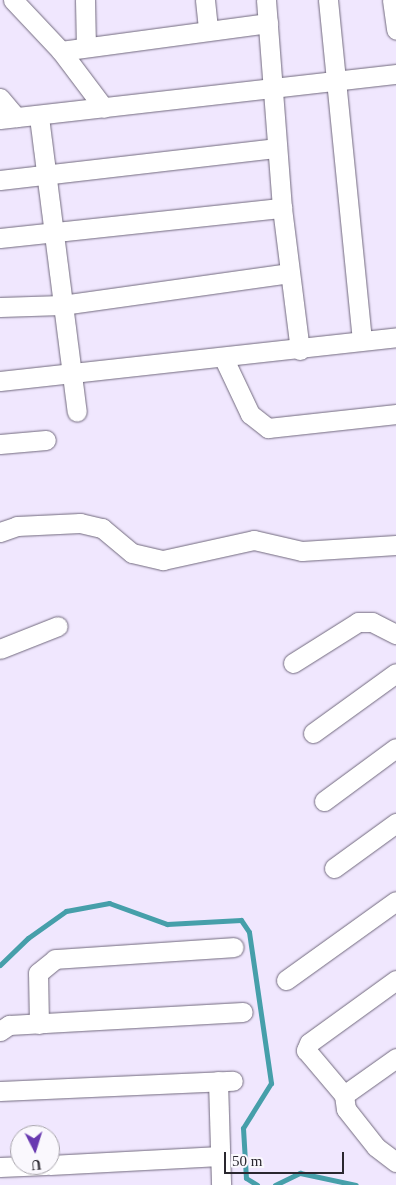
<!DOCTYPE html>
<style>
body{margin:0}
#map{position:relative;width:396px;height:1185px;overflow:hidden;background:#f0e7fe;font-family:"Times New Roman",serif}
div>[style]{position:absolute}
.stream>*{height:5px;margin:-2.5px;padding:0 2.5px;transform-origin:2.5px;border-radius:2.5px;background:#469faa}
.roads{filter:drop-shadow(0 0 1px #71697d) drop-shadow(0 0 1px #71697d)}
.minor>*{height:19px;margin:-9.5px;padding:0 9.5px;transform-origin:9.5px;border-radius:9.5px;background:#fff}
span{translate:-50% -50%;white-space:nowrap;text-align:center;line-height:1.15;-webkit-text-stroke:5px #faf8fd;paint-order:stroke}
.north{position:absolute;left:10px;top:1125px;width:50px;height:50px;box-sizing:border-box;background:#faf8fd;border:1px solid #a7a4ab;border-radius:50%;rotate:175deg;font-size:14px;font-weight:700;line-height:20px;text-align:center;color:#2a272f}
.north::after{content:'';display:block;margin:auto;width:18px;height:22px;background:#6839b0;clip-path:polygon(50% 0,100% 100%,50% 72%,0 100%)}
.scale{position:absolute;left:224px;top:1152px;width:120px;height:22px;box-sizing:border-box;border:2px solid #2a272f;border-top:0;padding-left:6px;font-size:15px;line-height:18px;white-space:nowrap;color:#2a272f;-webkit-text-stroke:4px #faf8fd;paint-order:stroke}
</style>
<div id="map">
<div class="stream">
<div style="left:0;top:965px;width:39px;rotate:-44deg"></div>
<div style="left:28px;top:938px;width:47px;rotate:-35.4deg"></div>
<div style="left:66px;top:911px;width:44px;rotate:-10.5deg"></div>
<div style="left:109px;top:903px;width:62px;rotate:19.9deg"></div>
<div style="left:167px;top:924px;width:74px;rotate:-3.1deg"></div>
<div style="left:241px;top:920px;width:14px;rotate:56deg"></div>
<div style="left:249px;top:932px;width:153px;rotate:81.7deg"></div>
<div style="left:271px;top:1083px;width:53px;rotate:121.9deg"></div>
<div style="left:243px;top:1128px;width:50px;rotate:86.6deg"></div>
<div style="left:246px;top:1178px;width:13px;rotate:32deg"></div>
<div style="left:275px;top:1185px;width:28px;rotate:-26deg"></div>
<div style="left:300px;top:1173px;width:57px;rotate:12.1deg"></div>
</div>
<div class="roads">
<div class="minor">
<div style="left:13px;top:0;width:70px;rotate:46.7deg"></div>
<div style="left:61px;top:51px;width:71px;rotate:53deg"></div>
<div style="left:85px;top:0;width:46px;rotate:88.8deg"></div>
<div style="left:205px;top:0;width:30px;rotate:84deg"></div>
<div style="left:266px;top:0;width:209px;rotate:85.6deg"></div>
<div style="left:282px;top:208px;width:143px;rotate:82.8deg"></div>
<div style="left:328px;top:0;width:342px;rotate:84.3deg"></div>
<div style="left:392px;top:0;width:30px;rotate:82deg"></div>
<div style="left:61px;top:51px;width:209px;rotate:-7.7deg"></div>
<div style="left:0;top:98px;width:25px;rotate:50deg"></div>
<div style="left:39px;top:117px;width:297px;rotate:82.7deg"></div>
<div style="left:0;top:119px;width:399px;rotate:-6.5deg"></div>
<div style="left:0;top:180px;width:279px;rotate:-6.6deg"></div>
<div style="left:0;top:238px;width:284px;rotate:-6.1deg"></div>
<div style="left:0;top:307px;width:62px;rotate:-1.8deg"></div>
<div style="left:62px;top:305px;width:230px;rotate:-8deg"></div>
<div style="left:224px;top:359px;width:61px;rotate:64.7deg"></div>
<div style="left:250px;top:414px;width:23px;rotate:38deg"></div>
<div style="left:268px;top:428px;width:129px;rotate:-6.2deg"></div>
<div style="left:0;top:381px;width:398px;rotate:-6.3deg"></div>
<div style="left:0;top:444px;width:46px;rotate:-5deg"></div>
<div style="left:0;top:532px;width:18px;rotate:-19deg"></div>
<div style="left:17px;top:526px;width:63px;rotate:-2.7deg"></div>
<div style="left:80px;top:523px;width:23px;rotate:13deg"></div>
<div style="left:102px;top:528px;width:39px;rotate:40deg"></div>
<div style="left:132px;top:553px;width:32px;rotate:13deg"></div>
<div style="left:163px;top:560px;width:93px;rotate:-12.4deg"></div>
<div style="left:254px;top:540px;width:49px;rotate:12.9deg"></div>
<div style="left:302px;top:551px;width:94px;rotate:-3.7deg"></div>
<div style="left:0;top:649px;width:62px;rotate:-21.6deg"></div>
<div style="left:293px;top:663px;width:77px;rotate:-32.2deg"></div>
<div style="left:358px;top:622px;width:14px"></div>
<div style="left:372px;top:622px;width:27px;rotate:27deg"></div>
<div style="left:313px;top:733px;width:102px;rotate:-35.9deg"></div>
<div style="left:324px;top:801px;width:89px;rotate:-36.4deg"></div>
<div style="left:334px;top:868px;width:77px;rotate:-36deg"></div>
<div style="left:286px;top:980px;width:135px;rotate:-35.7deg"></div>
<div style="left:396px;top:980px;width:107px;rotate:144.1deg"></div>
<div style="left:309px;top:1043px;width:8px;rotate:113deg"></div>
<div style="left:306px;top:1050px;width:59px;rotate:49.8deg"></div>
<div style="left:344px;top:1095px;width:64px;rotate:-35.4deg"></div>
<div style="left:39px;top:1024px;width:51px;rotate:-91.1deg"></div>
<div style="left:38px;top:973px;width:22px;rotate:-39deg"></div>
<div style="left:55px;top:959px;width:179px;rotate:-3.8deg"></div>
<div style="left:0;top:1031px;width:11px;rotate:-34deg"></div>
<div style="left:9px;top:1025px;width:234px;rotate:-3.2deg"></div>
<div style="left:218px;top:1081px;width:104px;rotate:88.3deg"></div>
<div style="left:0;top:1091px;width:233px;rotate:-2.5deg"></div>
<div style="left:344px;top:1095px;width:14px;rotate:82deg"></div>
<div style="left:346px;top:1109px;width:48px;rotate:51.7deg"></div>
<div style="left:376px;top:1147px;width:25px;rotate:37deg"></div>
<div style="left:50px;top:1165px;width:170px;rotate:-3deg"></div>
<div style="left:0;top:1167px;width:46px;rotate:-2.5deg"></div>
</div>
</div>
<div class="north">U</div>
<div class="scale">50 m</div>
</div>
